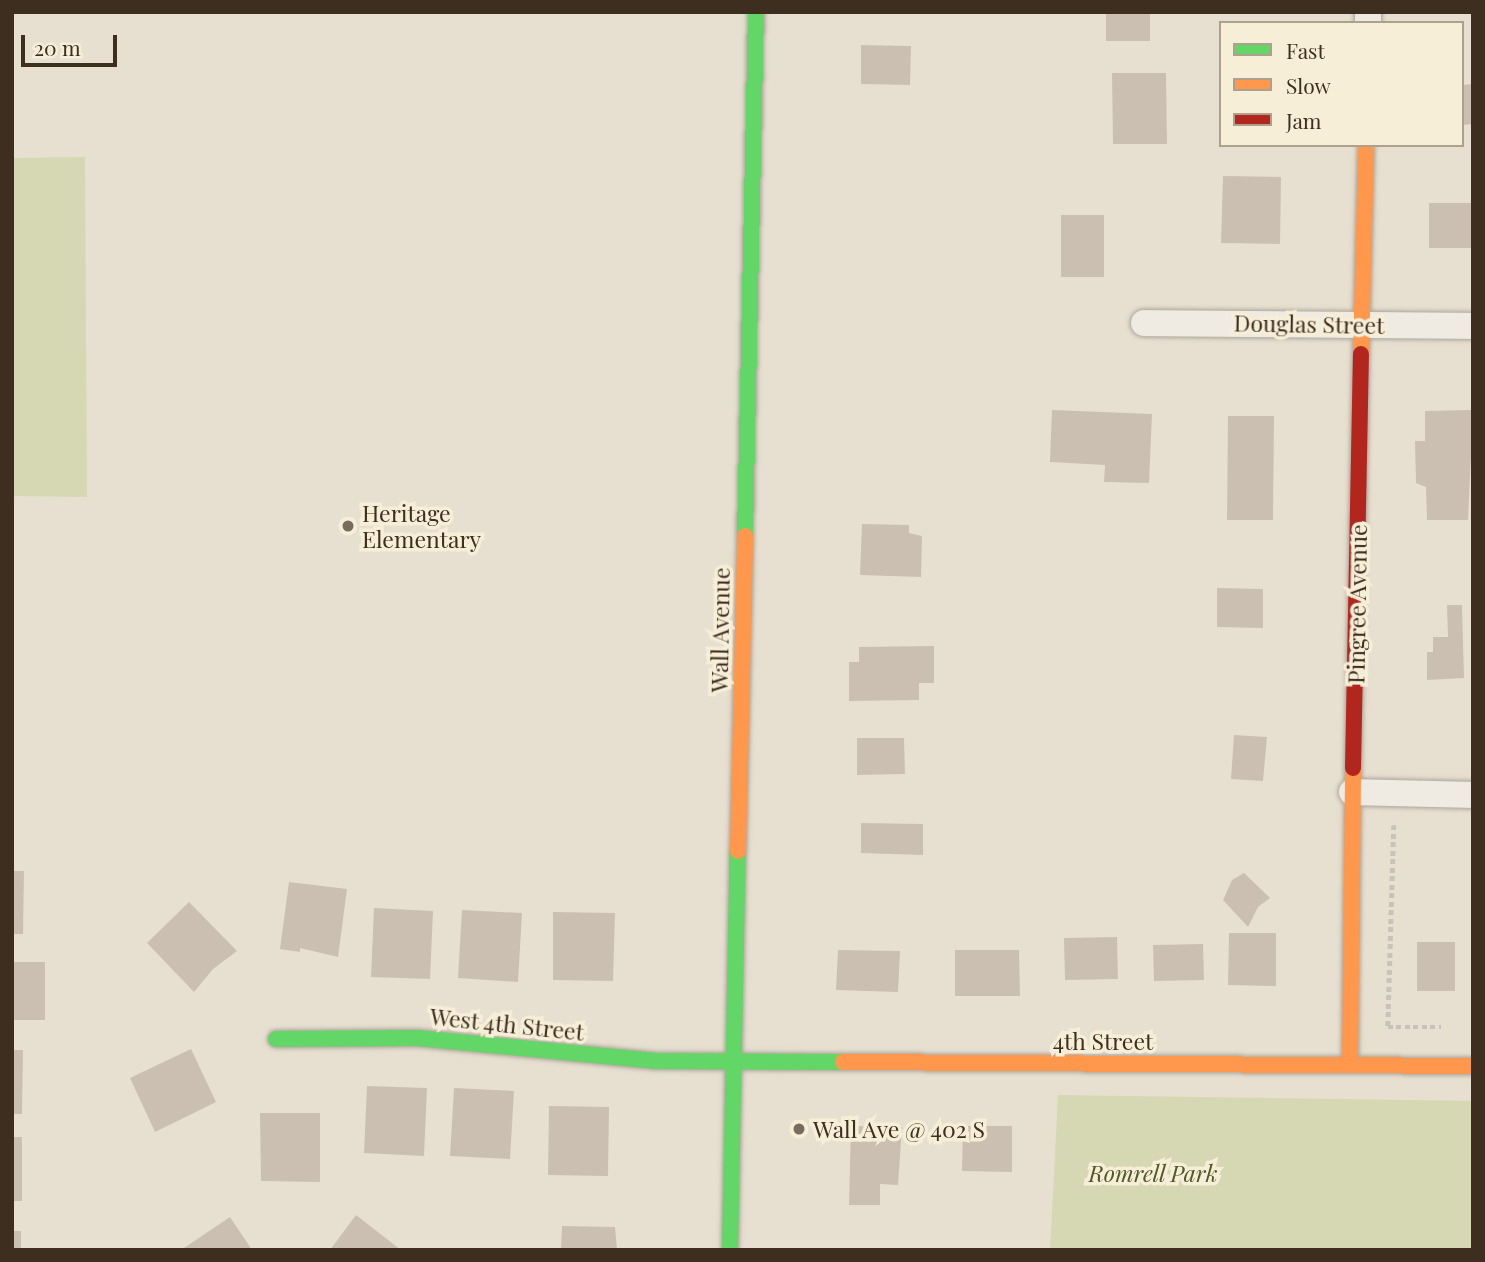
<!DOCTYPE html>
<style>
body{margin:0}
#map{position:relative;width:1485px;height:1262px;overflow:hidden;background:#e7e0d1;font-family:"Playfair Display",serif}
div>[style]{position:absolute}
.green>*{inset:0;background:#d6d7b3}
.building>*{inset:0;background:#cbbfb2}
.path>*{height:4.5px;margin-top:-2.25px;transform-origin:0;background:repeating-linear-gradient(90deg,#c8c2b9 0 5px,transparent 0 8.5px)}
.roads{filter:drop-shadow(0 0 2px #ada599) drop-shadow(0 0 2px #ada599)}
.street>*{height:26px;margin:-13px;padding:0 13px;transform-origin:13px;border-radius:13px;background:#efebe3}
.fast>*{height:16px;margin:-8px;padding:0 8px;transform-origin:8px;border-radius:8px;background:#63d668}
.slow>*{height:16px;margin:-8px;padding:0 8px;transform-origin:8px;border-radius:8px;background:#ff974d}
.jam>*{height:16px;margin:-8px;padding:0 8px;transform-origin:8px;border-radius:8px;background:#b3261e}
.dots>*{width:19px;height:19px;translate:-50% -50%;box-sizing:border-box;border:4px solid #f7eed8;border-radius:50%}
span{translate:-50% -50%;white-space:nowrap;text-align:center;line-height:1.15;-webkit-text-stroke:7px #f7eed8;paint-order:stroke}
.street-label{font-size:23px;color:#3d2e20}
.poi-label{font-size:23px;color:#3d2e20}
.left{translate:0 -50%;text-align:left}
.park-label{font-size:23px;color:#4d5a26;font-style:italic}
.frame{position:absolute;inset:0;border:14px solid #3d2e20;pointer-events:none}
.legend{position:absolute;left:1219px;top:21px;width:245px;height:126px;box-sizing:border-box;background:#f7eed8;border:2px solid #ada18e;margin:0;padding:9px 12px;list-style:none;font-size:21px;color:#3d2e20}
.legend li{display:flex;align-items:center;gap:14px;height:35px}
.legend b{width:35px;border:2px solid #ada18e}
.scale{position:absolute;left:21px;top:35px;width:96px;height:32px;box-sizing:border-box;border:4px solid #3d2e20;border-top:0;padding-left:9px;font-size:21px;line-height:24px;white-space:nowrap;color:#3d2e20;-webkit-text-stroke:5px #f7eed8;paint-order:stroke}
</style>
<div id="map">
<div class="green">
<div style="clip-path:polygon(85px 157px,87px 497px,12px 496px,12px 158px)"></div>
<div style="clip-path:polygon(1058px 1095px,1473px 1101px,1473px 1250px,1050px 1250px)"></div>
</div>
<div class="building">
<div style="clip-path:polygon(1106px 12px,1150px 12px,1150px 41px,1106px 41px)"></div>
<div style="clip-path:polygon(861px 45px,911px 46px,910px 85px,861px 84px)"></div>
<div style="clip-path:polygon(1112px 73px,1166px 73px,1167px 144px,1113px 144px)"></div>
<div style="clip-path:polygon(1473px 84px,1473px 124px,1462px 125px,1462px 85px)"></div>
<div style="clip-path:polygon(1223px 176px,1281px 177px,1280px 244px,1221px 243px)"></div>
<div style="clip-path:polygon(1429px 203px,1473px 203px,1473px 248px,1429px 248px)"></div>
<div style="clip-path:polygon(1061px 215px,1104px 215px,1104px 277px,1061px 277px)"></div>
<div style="clip-path:polygon(1052px 410px,1152px 414px,1149px 483px,1104px 482px,1105px 465px,1050px 462px)"></div>
<div style="clip-path:polygon(1473px 410px,1468px 520px,1427px 520px,1426px 487px,1416px 483px,1415px 441px,1425px 441px,1425px 411px)"></div>
<div style="clip-path:polygon(1228px 416px,1274px 416px,1273px 520px,1227px 520px)"></div>
<div style="clip-path:polygon(862px 524px,909px 525px,909px 533px,922px 536px,921px 577px,860px 575px)"></div>
<div style="clip-path:polygon(1217px 588px,1263px 589px,1263px 628px,1217px 627px)"></div>
<div style="clip-path:polygon(1447px 605px,1462px 605px,1464px 678px,1427px 680px,1427px 652px,1433px 652px,1433px 637px,1448px 637px)"></div>
<div style="clip-path:polygon(934px 646px,934px 683px,919px 683px,919px 700px,849px 701px,849px 662px,859px 662px,859px 647px)"></div>
<div style="clip-path:polygon(1234px 735px,1267px 737px,1263px 781px,1231px 779px)"></div>
<div style="clip-path:polygon(857px 738px,904px 738px,905px 774px,857px 775px)"></div>
<div style="clip-path:polygon(861px 823px,923px 824px,923px 855px,861px 853px)"></div>
<div style="clip-path:polygon(12px 871px,24px 871px,23px 934px,12px 934px)"></div>
<div style="clip-path:polygon(1244px 873px,1270px 898px,1258px 907px,1248px 927px,1223px 900px,1232px 880px)"></div>
<div style="clip-path:polygon(289px 882px,347px 889px,338px 957px,300px 948px,300px 952px,280px 949px)"></div>
<div style="clip-path:polygon(189px 902px,237px 951px,213px 969px,194px 992px,147px 943px)"></div>
<div style="clip-path:polygon(374px 908px,433px 911px,430px 979px,371px 977px)"></div>
<div style="clip-path:polygon(462px 910px,522px 913px,518px 982px,458px 978px)"></div>
<div style="clip-path:polygon(553px 912px,615px 913px,613px 981px,553px 980px)"></div>
<div style="clip-path:polygon(1229px 933px,1276px 933px,1276px 986px,1228px 985px)"></div>
<div style="clip-path:polygon(1117px 937px,1118px 979px,1065px 980px,1064px 938px)"></div>
<div style="clip-path:polygon(1417px 942px,1455px 942px,1455px 991px,1417px 991px)"></div>
<div style="clip-path:polygon(1203px 944px,1204px 980px,1154px 981px,1153px 945px)"></div>
<div style="clip-path:polygon(838px 950px,900px 951px,898px 992px,836px 990px)"></div>
<div style="clip-path:polygon(955px 950px,1019px 950px,1020px 996px,955px 996px)"></div>
<div style="clip-path:polygon(12px 962px,45px 962px,45px 1020px,12px 1020px)"></div>
<div style="clip-path:polygon(191px 1049px,216px 1102px,155px 1132px,130px 1078px)"></div>
<div style="clip-path:polygon(12px 1050px,23px 1050px,22px 1114px,12px 1114px)"></div>
<div style="clip-path:polygon(367px 1086px,427px 1088px,424px 1156px,364px 1153px)"></div>
<div style="clip-path:polygon(454px 1088px,514px 1091px,510px 1159px,450px 1156px)"></div>
<div style="clip-path:polygon(549px 1106px,609px 1107px,608px 1176px,548px 1175px)"></div>
<div style="clip-path:polygon(260px 1113px,320px 1113px,320px 1182px,261px 1181px)"></div>
<div style="clip-path:polygon(851px 1126px,902px 1127px,898px 1185px,880px 1184px,880px 1205px,849px 1205px)"></div>
<div style="clip-path:polygon(963px 1126px,1012px 1126px,1012px 1172px,962px 1171px)"></div>
<div style="clip-path:polygon(12px 1137px,22px 1137px,22px 1201px,12px 1201px)"></div>
<div style="clip-path:polygon(356px 1215px,401px 1250px,330px 1250px)"></div>
<div style="clip-path:polygon(230px 1217px,252px 1250px,181px 1250px)"></div>
<div style="clip-path:polygon(562px 1226px,615px 1227px,617px 1250px,561px 1250px)"></div>
<div style="clip-path:polygon(12px 1231px,21px 1231px,21px 1250px,12px 1250px)"></div>
</div>
<div class="path">
<div style="left:1394px;top:825px;width:202px;rotate:91.7deg"></div>
<div style="left:1388px;top:1027px;width:53px"></div>
</div>
<div class="roads">
<div class="street">
<div style="left:1368px;top:23px;width:11px;rotate:-90deg"></div>
<div style="left:1144px;top:323px;width:329px;rotate:0.5deg"></div>
<div style="left:1352px;top:792px;width:121px;rotate:1.4deg"></div>
</div>
<div class="fast">
<div style="left:745px;top:536px;width:524px;rotate:-88.8deg"></div>
<div style="left:276px;top:1039px;width:141px;rotate:-0.4deg"></div>
<div style="left:417px;top:1038px;width:240px;rotate:5.5deg"></div>
<div style="left:656px;top:1061px;width:187px;rotate:0.3deg"></div>
<div style="left:730px;top:1250px;width:399px;rotate:-88.9deg"></div>
</div>
<div class="slow">
<div style="left:1361px;top:354px;width:209px;rotate:-88.6deg"></div>
<div style="left:738px;top:851px;width:315px;rotate:-88.7deg"></div>
<div style="left:843px;top:1062px;width:630px;rotate:0.36deg"></div>
<div style="left:1350px;top:1063px;width:295px;rotate:-89.4deg"></div>
</div>
<div class="jam">
<div style="left:1353px;top:768px;width:414px;rotate:-88.9deg"></div>
</div>
</div>
<div class="dots">
<div style="left:348px;top:526px;background:#786c5e"></div>
<div style="left:799px;top:1129px;background:#786c5e"></div>
</div>
<div class="street-label">
<span style="left:1309px;top:324px;rotate:1deg">Douglas Street</span>
<span style="left:1357px;top:604px;rotate:-89deg">Pingree Avenue</span>
<span style="left:720px;top:630px;rotate:-89deg">Wall Avenue</span>
<span style="left:507px;top:1024px;rotate:6deg">West 4th Street</span>
<span style="left:1103px;top:1041px">4th Street</span>
</div>
<div class="poi-label">
<span class="left" style="left:362px;top:526px">Heritage<br>Elementary</span>
<span class="left" style="left:813px;top:1129px">Wall Ave @ 402 S</span>
</div>
<div class="park-label">
<span style="left:1153px;top:1173px">Romrell Park</span>
</div>
<div class="frame"></div>
<ul class="legend">
<li><b style="height:9px;background:#63d668"></b>Fast</li>
<li><b style="height:9px;background:#ff974d"></b>Slow</li>
<li><b style="height:9px;background:#b3261e"></b>Jam</li>
</ul>
<div class="scale">20 m</div>
</div>
